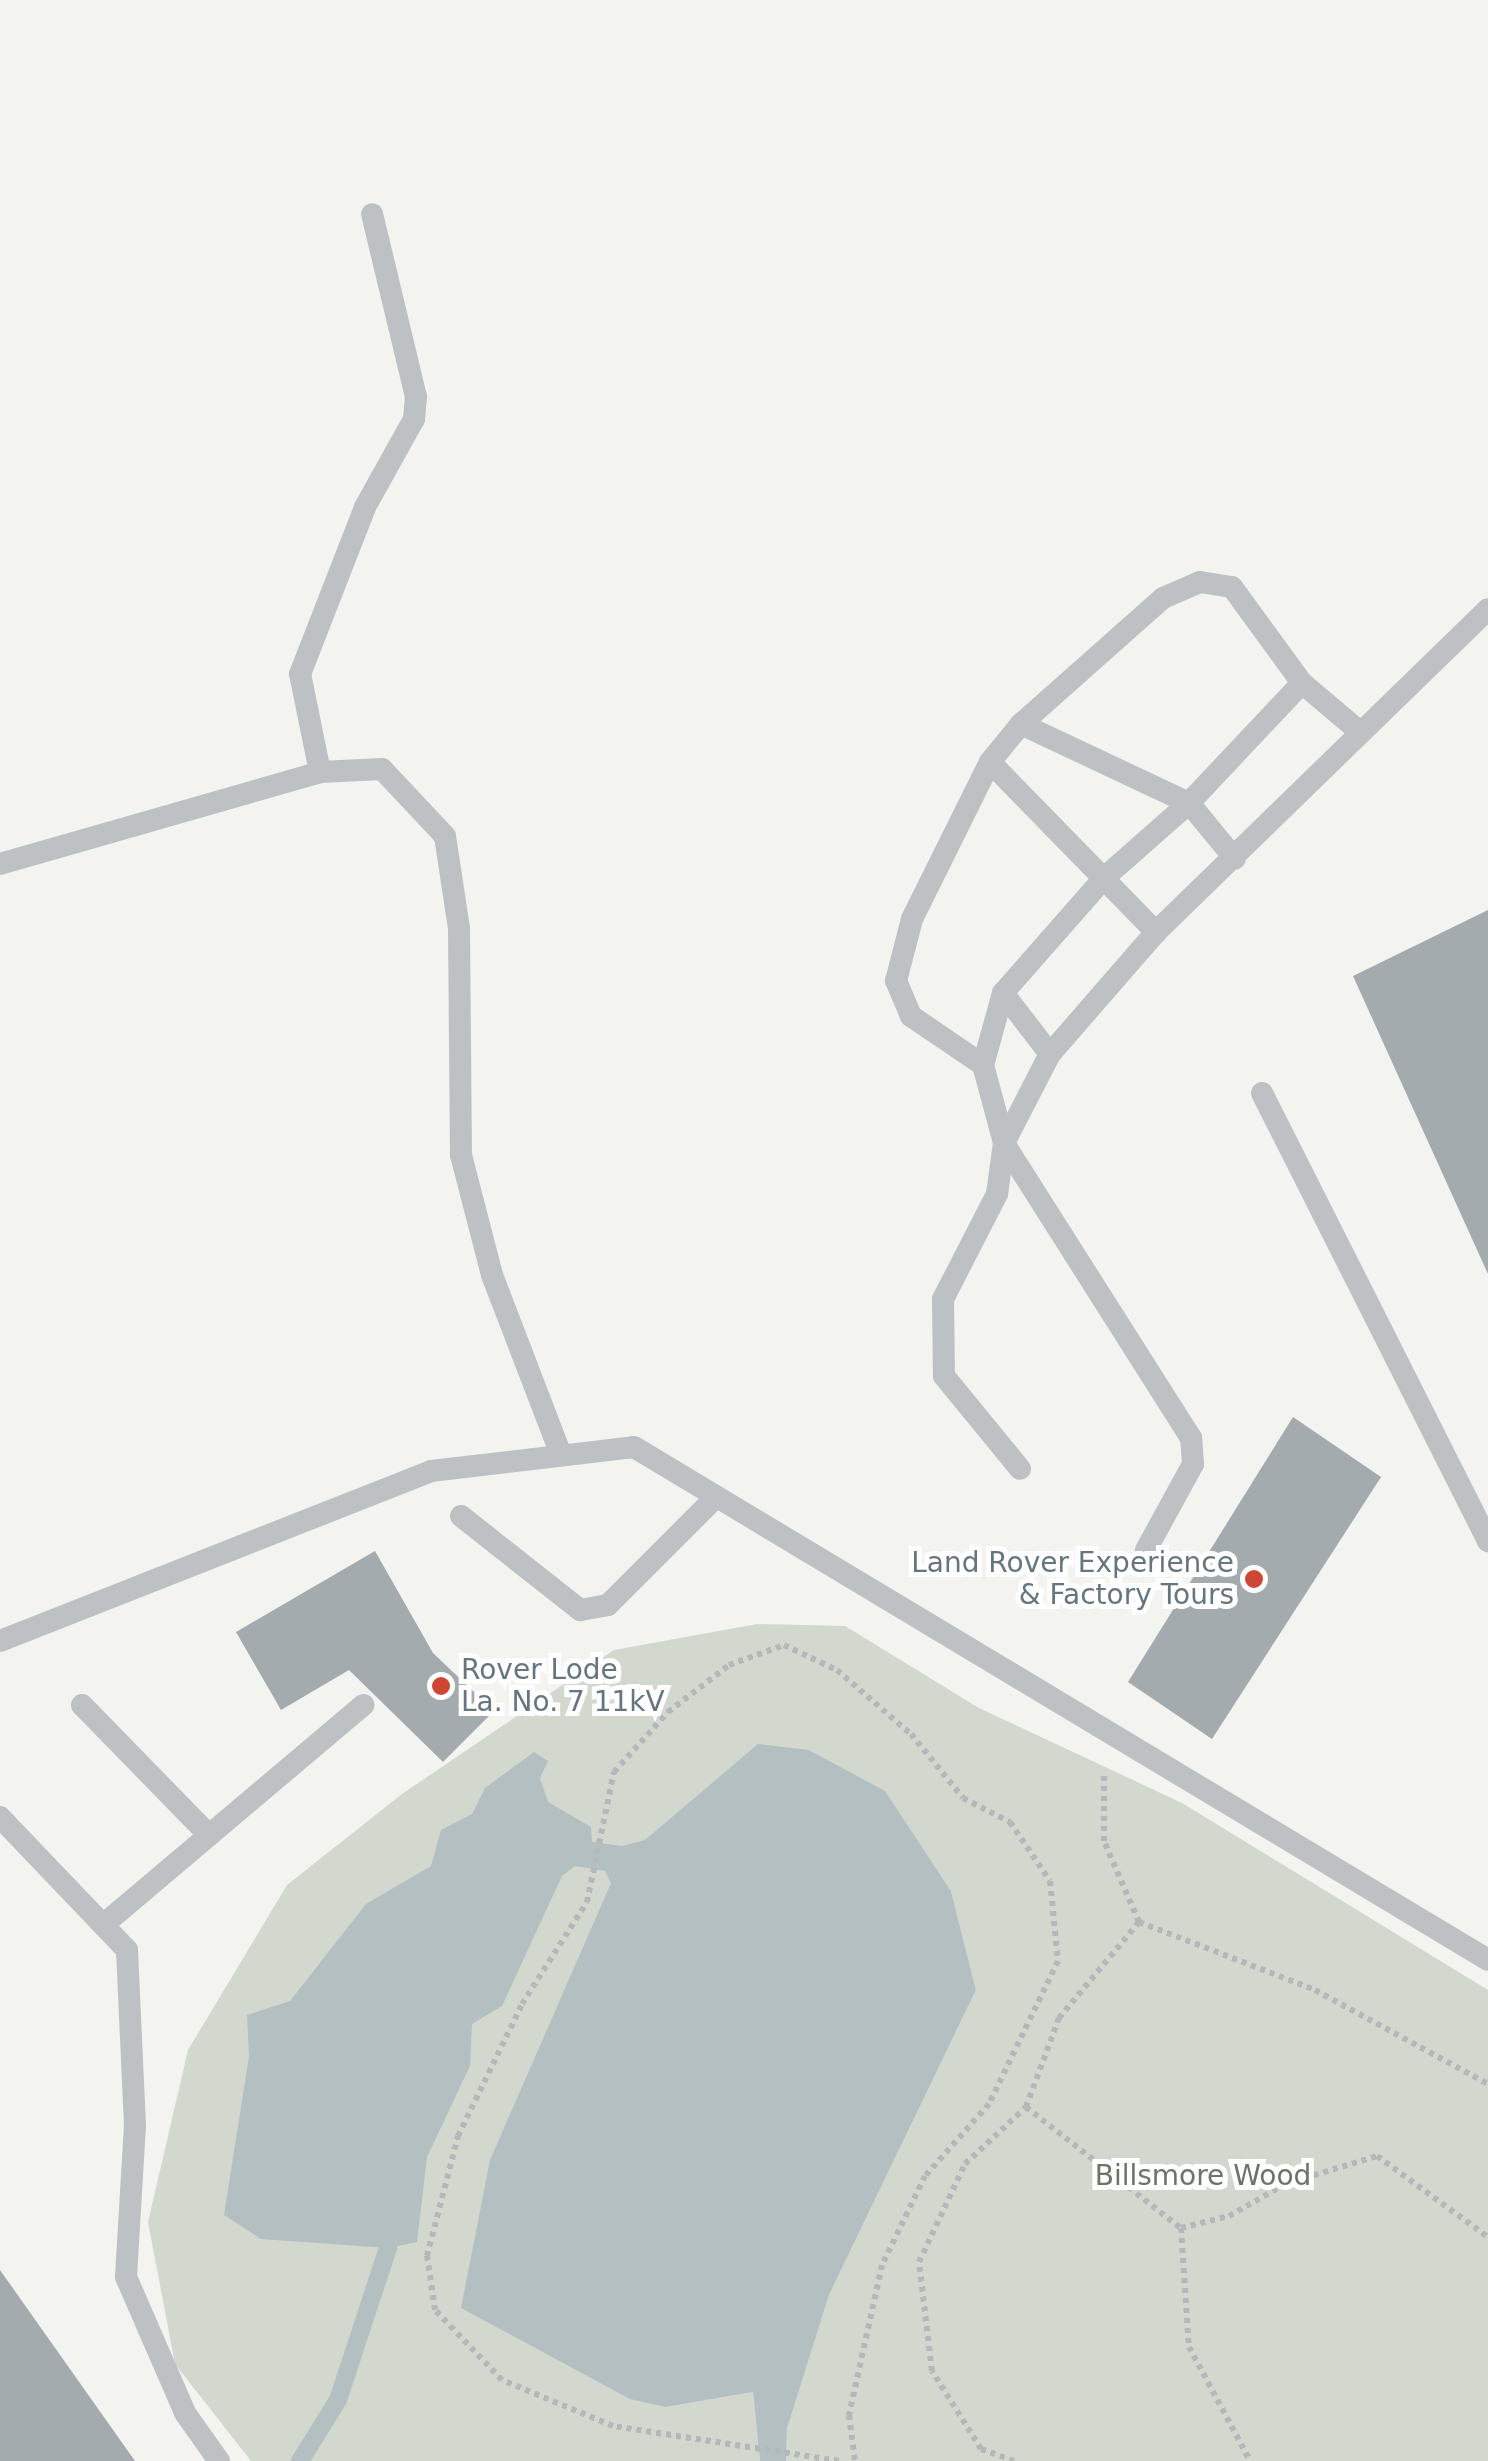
<!DOCTYPE html>
<style>
body{margin:0}
#map{position:relative;width:1488px;height:2461px;overflow:hidden;background:#f3f3f0;font-family:"DejaVu Sans",sans-serif}
div>[style]{position:absolute}
.green>*{inset:0;background:#d3d8cf}
.water>*{inset:0;background:#b3bfc1}
.stream>*{height:18px;margin:-9px;padding:0 9px;transform-origin:9px;border-radius:9px;background:#b3bfc1}
.building>*{inset:0;background:#a3abae}
.path>*{height:6px;margin-top:-3px;transform-origin:0;background:repeating-linear-gradient(90deg,#b5b8ba 0 5px,transparent 0 10px)}
.service>*{height:22px;margin:-11px;padding:0 11px;transform-origin:11px;border-radius:11px;background:#bdc1c4}
.dots>*{width:28px;height:28px;translate:-50% -50%;box-sizing:border-box;border:5px solid #fff;border-radius:50%}
span{translate:-50% -50%;white-space:nowrap;text-align:center;line-height:1.15;-webkit-text-stroke:10px #fff;paint-order:stroke}
.poi-label{font-size:28px;color:#65767e}
.right{translate:-100% -50%;text-align:right}
.left{translate:0 -50%;text-align:left}
.park-label{font-size:28px;color:#697664}
</style>
<div id="map">
<div class="green">
<div style="clip-path:polygon(757px 1624px,845px 1626px,979px 1708px,1182px 1803px,1488px 1990px,1488px 2461px,786px 2461px,787px 2429px,829px 2295px,976px 1990px,951px 1891px,885px 1792px,809px 1750px,461px 2307px,666px 2407px,753px 2392px,760px 2461px,251px 2461px,175px 2364px,148px 2222px,188px 2050px,287px 1885px,402px 1794px,614px 1650px)"></div>
</div>
<div class="water">
<div style="clip-path:polygon(758px 1744px,809px 1750px,885px 1791px,951px 1891px,976px 1990px,829px 2295px,787px 2429px,786px 2461px,760px 2461px,753px 2392px,666px 2407px,630px 2399px,461px 2308px,490px 2160px,611px 1883px,605px 1871px,575px 1866px,562px 1876px,502px 2006px,472px 2024px,470px 2066px,427px 2157px,417px 2242px,388px 2248px,261px 2239px,224px 2215px,249px 2056px,247px 2015px,290px 2001px,366px 1904px,431px 1866px,441px 1830px,472px 1814px,485px 1788px,534px 1752px,548px 1761px,540px 1778px,548px 1802px,591px 1827px,592px 1842px,622px 1846px,645px 1840px)"></div>
</div>
<div class="stream">
<div style="left:300px;top:2461px;width:72px;rotate:-58.1deg"></div>
<div style="left:338px;top:2400px;width:160px;rotate:-71.8deg"></div>
</div>
<div class="building">
<div style="clip-path:polygon(1488px 910px,1488px 1274px,1353px 976px)"></div>
<div style="clip-path:polygon(1293px 1417px,1381px 1477px,1212px 1739px,1128px 1682px)"></div>
<div style="clip-path:polygon(375px 1551px,433px 1653px,494px 1711px,443px 1762px,349px 1670px,281px 1710px,236px 1632px)"></div>
<div style="clip-path:polygon(0 2270px,135px 2461px,0 2461px)"></div>
</div>
<div class="path">
<div style="left:1139px;top:1922px;width:189px;rotate:21.1deg"></div>
<div style="left:1315px;top:1990px;width:197px;rotate:28.5deg"></div>
<div style="left:1026px;top:2107px;width:197px;rotate:38deg"></div>
<div style="left:1181px;top:2228px;width:119px;rotate:86.2deg"></div>
<div style="left:1189px;top:2347px;width:129px;rotate:61.8deg"></div>
<div style="left:1181px;top:2228px;width:49px;rotate:-14deg"></div>
<div style="left:1229px;top:2216px;width:64px;rotate:-29.7deg"></div>
<div style="left:1285px;top:2184px;width:96px;rotate:-16.9deg"></div>
<div style="left:1377px;top:2156px;width:137px;rotate:36.1deg"></div>
<div style="left:839px;top:2461px;width:229px;rotate:-171.2deg"></div>
<div style="left:613px;top:2426px;width:120px;rotate:-157.5deg"></div>
<div style="left:502px;top:2380px;width:97px;rotate:-133.7deg"></div>
<div style="left:435px;top:2310px;width:55px;rotate:-98.4deg"></div>
<div style="left:427px;top:2256px;width:124px;rotate:-75.5deg"></div>
<div style="left:458px;top:2136px;width:147px;rotate:-64.1deg"></div>
<div style="left:522px;top:2004px;width:121px;rotate:-57.5deg"></div>
<div style="left:587px;top:1902px;width:133px;rotate:-78.3deg"></div>
<div style="left:614px;top:1772px;width:81px;rotate:-48deg"></div>
<div style="left:668px;top:1712px;width:77px;rotate:-37.6deg"></div>
<div style="left:729px;top:1665px;width:59px;rotate:-20deg"></div>
<div style="left:784px;top:1645px;width:59px;rotate:25.3deg"></div>
<div style="left:837px;top:1670px;width:98px;rotate:40.9deg"></div>
<div style="left:911px;top:1734px;width:82px;rotate:50.9deg"></div>
<div style="left:963px;top:1798px;width:53px;rotate:27.1deg"></div>
<div style="left:1010px;top:1822px;width:71px;rotate:55.9deg"></div>
<div style="left:1050px;top:1881px;width:80px;rotate:84.3deg"></div>
<div style="left:1058px;top:1961px;width:159px;rotate:115.8deg"></div>
<div style="left:989px;top:2104px;width:96px;rotate:131.6deg"></div>
<div style="left:925px;top:2176px;width:99px;rotate:115.8deg"></div>
<div style="left:882px;top:2265px;width:154px;rotate:102.4deg"></div>
<div style="left:849px;top:2415px;width:46px;rotate:82.6deg"></div>
<div style="left:1014px;top:2461px;width:35px;rotate:-160deg"></div>
<div style="left:981px;top:2449px;width:92px;rotate:-122.1deg"></div>
<div style="left:932px;top:2371px;width:110px;rotate:-96.8deg"></div>
<div style="left:919px;top:2262px;width:108px;rotate:-64.9deg"></div>
<div style="left:965px;top:2164px;width:83px;rotate:-43.1deg"></div>
<div style="left:1026px;top:2107px;width:95px;rotate:-69.7deg"></div>
<div style="left:1059px;top:2018px;width:125px;rotate:-50.2deg"></div>
<div style="left:1139px;top:1922px;width:88px;rotate:-113.4deg"></div>
<div style="left:1104px;top:1841px;width:66px;rotate:-90deg"></div>
</div>
<div class="service">
<div style="left:1302px;top:683px;width:75px;rotate:40.1deg"></div>
<div style="left:1021px;top:724px;width:186px;rotate:25.2deg"></div>
<div style="left:1189px;top:803px;width:72px;rotate:50.6deg"></div>
<div style="left:990px;top:762px;width:238px;rotate:45.7deg"></div>
<div style="left:320px;top:772px;width:100px;rotate:-101.5deg"></div>
<div style="left:300px;top:674px;width:179px;rotate:-68.7deg"></div>
<div style="left:365px;top:507px;width:101px;rotate:-60.9deg"></div>
<div style="left:414px;top:419px;width:22px;rotate:-85deg"></div>
<div style="left:416px;top:397px;width:188px;rotate:-103.5deg"></div>
<div style="left:0;top:864px;width:333px;rotate:-16deg"></div>
<div style="left:320px;top:772px;width:62px;rotate:-2.8deg"></div>
<div style="left:382px;top:769px;width:92px;rotate:46.8deg"></div>
<div style="left:445px;top:836px;width:94px;rotate:81.4deg"></div>
<div style="left:459px;top:929px;width:226px;rotate:89.5deg"></div>
<div style="left:461px;top:1155px;width:124px;rotate:75.5deg"></div>
<div style="left:492px;top:1275px;width:193px;rotate:69deg"></div>
<div style="left:1003px;top:993px;width:77px;rotate:52.4deg"></div>
<div style="left:983px;top:1065px;width:87px;rotate:-145.8deg"></div>
<div style="left:911px;top:1016px;width:38px;rotate:-113deg"></div>
<div style="left:896px;top:981px;width:64px;rotate:-75.5deg"></div>
<div style="left:912px;top:919px;width:175px;rotate:-63.6deg"></div>
<div style="left:990px;top:762px;width:49px;rotate:-50.8deg"></div>
<div style="left:1021px;top:724px;width:190px;rotate:-41.6deg"></div>
<div style="left:1163px;top:598px;width:40px;rotate:-23.4deg"></div>
<div style="left:1200px;top:582px;width:32px;rotate:9deg"></div>
<div style="left:1232px;top:587px;width:119px;rotate:53.9deg"></div>
<div style="left:1302px;top:683px;width:165px;rotate:133.3deg"></div>
<div style="left:1189px;top:803px;width:113px;rotate:138.6deg"></div>
<div style="left:1104px;top:878px;width:153px;rotate:131.3deg"></div>
<div style="left:1003px;top:993px;width:75px;rotate:105.5deg"></div>
<div style="left:983px;top:1065px;width:81px;rotate:74.9deg"></div>
<div style="left:1004px;top:1143px;width:51px;rotate:97.8deg"></div>
<div style="left:997px;top:1194px;width:118px;rotate:117.2deg"></div>
<div style="left:943px;top:1299px;width:77px;rotate:89.3deg"></div>
<div style="left:944px;top:1376px;width:120px;rotate:50.7deg"></div>
<div style="left:1262px;top:1093px;width:502px;rotate:63.23deg"></div>
<div style="left:461px;top:1516px;width:152px;rotate:38.3deg"></div>
<div style="left:580px;top:1610px;width:28px;rotate:-10deg"></div>
<div style="left:608px;top:1605px;width:153px;rotate:-45deg"></div>
<div style="left:1146px;top:1550px;width:98px;rotate:-61.3deg"></div>
<div style="left:1193px;top:1464px;width:26px;rotate:-94deg"></div>
<div style="left:1191px;top:1438px;width:349px;rotate:-122.4deg"></div>
<div style="left:1004px;top:1143px;width:100px;rotate:-62.7deg"></div>
<div style="left:1050px;top:1054px;width:162px;rotate:-49deg"></div>
<div style="left:1156px;top:932px;width:463px;rotate:-44.2deg"></div>
<div style="left:0;top:1641px;width:463px;rotate:-21.5deg"></div>
<div style="left:431px;top:1471px;width:204px;rotate:-6.7deg"></div>
<div style="left:634px;top:1447px;width:996px;rotate:30.99deg"></div>
<div style="left:82px;top:1705px;width:182px;rotate:45.7deg"></div>
<div style="left:0;top:1817px;width:184px;rotate:46.3deg"></div>
<div style="left:127px;top:1950px;width:175px;rotate:87.4deg"></div>
<div style="left:135px;top:2125px;width:152px;rotate:93.4deg"></div>
<div style="left:126px;top:2277px;width:148px;rotate:66.5deg"></div>
<div style="left:185px;top:2413px;width:59px;rotate:54.7deg"></div>
<div style="left:103px;top:1925px;width:341px;rotate:-40.2deg"></div>
</div>
<div class="dots">
<div style="left:1254px;top:1579px;background:#cf4734"></div>
<div style="left:441px;top:1686px;background:#cf4734"></div>
</div>
<div class="poi-label">
<span class="right" style="left:1234px;top:1579px">Land Rover Experience<br>&amp; Factory Tours</span>
<span class="left" style="left:461px;top:1686px">Rover Lode<br>La. No. 7 11kV</span>
</div>
<div class="park-label">
<span style="left:1203px;top:2176px">Billsmore Wood</span>
</div>
</div>
